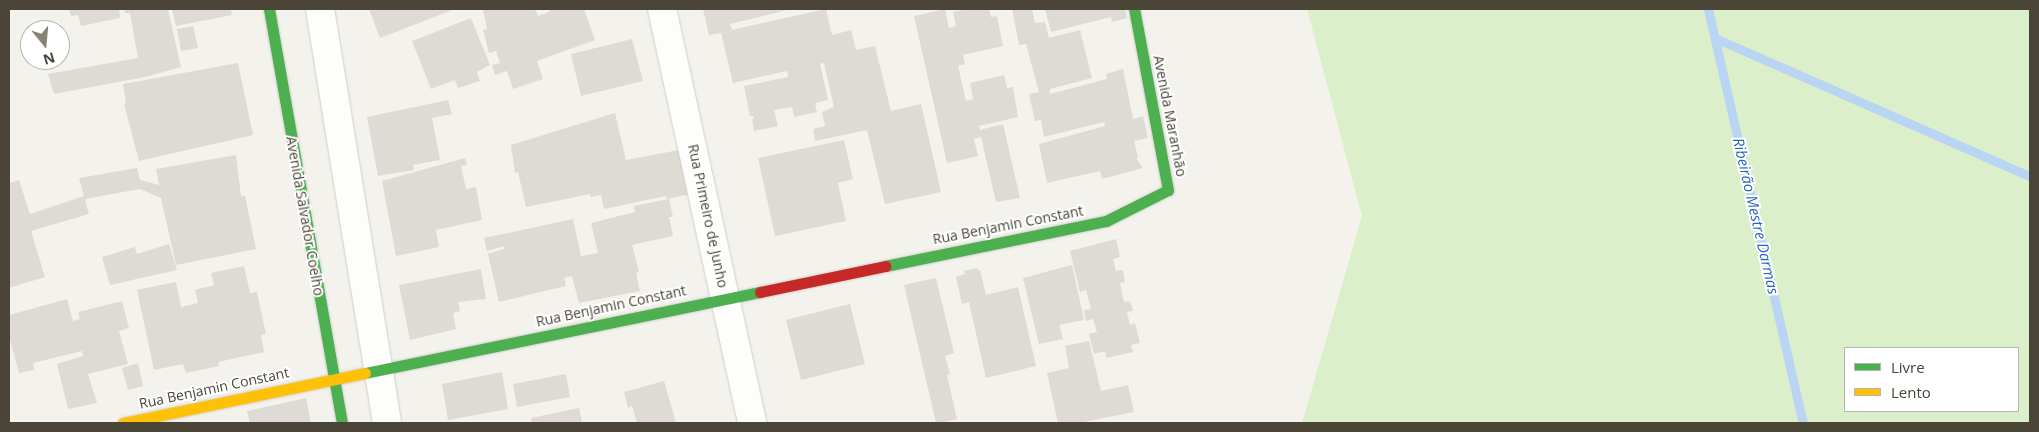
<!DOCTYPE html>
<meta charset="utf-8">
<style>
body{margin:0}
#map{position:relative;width:2039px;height:432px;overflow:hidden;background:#f3f2ec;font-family:"Open Sans",sans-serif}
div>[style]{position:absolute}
.green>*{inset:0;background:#dbefca}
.stream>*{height:9px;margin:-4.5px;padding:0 4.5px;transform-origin:4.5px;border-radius:4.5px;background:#bad4f3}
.building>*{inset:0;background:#dddbd4}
.roads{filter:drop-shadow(0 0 1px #d1d0c9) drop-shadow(0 0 1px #d1d0c9)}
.street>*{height:28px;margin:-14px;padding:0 14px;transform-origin:14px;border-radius:14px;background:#fdfdfc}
.fast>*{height:11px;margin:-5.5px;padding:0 5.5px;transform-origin:5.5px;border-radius:5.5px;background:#4caf50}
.slow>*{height:11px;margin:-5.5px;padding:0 5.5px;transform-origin:5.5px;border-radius:5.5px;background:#ffc107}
.jam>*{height:11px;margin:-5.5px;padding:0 5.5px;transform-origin:5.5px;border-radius:5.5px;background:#c62828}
span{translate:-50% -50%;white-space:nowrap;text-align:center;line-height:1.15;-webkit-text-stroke:4px #fff;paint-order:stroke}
.street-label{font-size:14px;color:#4a4537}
.water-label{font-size:15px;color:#2767bf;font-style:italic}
.frame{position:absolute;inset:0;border:10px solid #4a4537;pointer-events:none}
.legend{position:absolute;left:1844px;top:347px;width:175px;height:65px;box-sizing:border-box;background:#fff;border:1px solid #b7b5af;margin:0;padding:6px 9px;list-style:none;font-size:15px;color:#4a4537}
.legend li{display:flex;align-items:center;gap:10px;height:25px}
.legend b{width:25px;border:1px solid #b7b5af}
.north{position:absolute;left:20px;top:20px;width:50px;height:50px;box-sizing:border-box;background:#fff;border:1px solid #b7b5af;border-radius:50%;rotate:163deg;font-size:14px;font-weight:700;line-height:20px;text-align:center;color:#4a4537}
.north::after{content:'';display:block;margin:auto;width:18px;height:22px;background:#858276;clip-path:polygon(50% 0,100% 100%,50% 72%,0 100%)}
</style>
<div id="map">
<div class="green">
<div style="clip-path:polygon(evenodd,1307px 9px,2030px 9px,2030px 423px,1302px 423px,1362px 216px,1307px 9px,1845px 348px,2018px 348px,2018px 411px,1845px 411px,1845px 348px)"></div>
</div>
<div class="stream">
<div style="left:1708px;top:9px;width:425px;rotate:77.1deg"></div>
<div style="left:1715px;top:38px;width:344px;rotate:23.7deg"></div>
</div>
<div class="building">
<div style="clip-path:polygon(69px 9px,119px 9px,120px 18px,81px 26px,78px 15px,71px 16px)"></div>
<div style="clip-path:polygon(124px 9px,168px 9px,181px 67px,145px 77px,54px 94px,48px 74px,138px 58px,130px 13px,125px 13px)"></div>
<div style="clip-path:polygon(172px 9px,231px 9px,232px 15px,176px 26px)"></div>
<div style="clip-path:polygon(369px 9px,455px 9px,380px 38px)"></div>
<div style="clip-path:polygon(483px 9px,539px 9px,535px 10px,538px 16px,549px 12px,549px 9px,584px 9px,595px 40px,537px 61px,543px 79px,513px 89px,507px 71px,495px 75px,492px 65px,500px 63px,496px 51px,489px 53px,483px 30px,487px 29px)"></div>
<div style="clip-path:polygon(703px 9px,791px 9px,730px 24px,732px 30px,826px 9px,832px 35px,851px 30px,856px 50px,875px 46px,891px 111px,921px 104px,941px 192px,885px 204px,867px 130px,815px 141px,813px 129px,825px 126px,822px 112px,834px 107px,824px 63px,820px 64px,828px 100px,815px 103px,817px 112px,794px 117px,792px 107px,774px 110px,778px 126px,754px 131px,752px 119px,754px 119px,753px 116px,750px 116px,744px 86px,788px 77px,787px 71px,733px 83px,721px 33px,709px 35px)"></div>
<div style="clip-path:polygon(945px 9px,949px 28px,956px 26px,953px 12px,968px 9px,989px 9px,991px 17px,997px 16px,1003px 46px,963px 55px,965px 64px,958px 66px,966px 101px,973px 99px,970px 83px,1004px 75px,1007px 88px,1013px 87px,1018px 117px,979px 126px,980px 130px,1003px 124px,1020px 198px,996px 202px,981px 137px,974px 139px,978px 156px,947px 163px,914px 16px)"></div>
<div style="clip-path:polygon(1012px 9px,1032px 9px,1035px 23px,1045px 22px,1049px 38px,1080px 30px,1092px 78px,1050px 89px,1050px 94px,1107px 79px,1106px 74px,1123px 69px,1133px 119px,1143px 116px,1148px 138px,1134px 141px,1138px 157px,1136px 158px,1143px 168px,1102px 179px,1100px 171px,1047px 183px,1039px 144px,1105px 126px,1104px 122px,1044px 137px,1041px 120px,1035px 121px,1029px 94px,1039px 92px,1026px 44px,1019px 45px)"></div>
<div style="clip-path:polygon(1045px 9px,1125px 9px,1127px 18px,1112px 22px,1111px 17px,1051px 32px)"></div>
<div style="clip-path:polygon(471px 18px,490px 65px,477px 72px,480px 81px,458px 88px,455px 80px,431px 89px,412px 41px)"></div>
<div style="clip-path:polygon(193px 26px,198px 48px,181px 51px,177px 29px)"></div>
<div style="clip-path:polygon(632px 39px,643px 81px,581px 96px,571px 54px)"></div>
<div style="clip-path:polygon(238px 63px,253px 135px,139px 161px,124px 104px,126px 103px,123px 84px)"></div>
<div style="clip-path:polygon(448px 100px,452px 114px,432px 118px,440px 160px,413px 165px,414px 170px,378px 176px,367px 117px)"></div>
<div style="clip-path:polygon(615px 113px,626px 160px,679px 150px,691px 194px,667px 199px,666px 196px,604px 209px,601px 195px,591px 197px,590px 194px,526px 207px,518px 172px,515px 173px,511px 145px)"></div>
<div style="clip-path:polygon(844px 140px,853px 179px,838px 183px,846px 221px,775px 236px,758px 158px)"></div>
<div style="clip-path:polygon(236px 155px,241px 196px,245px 196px,256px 249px,176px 265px,161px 198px,140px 189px,85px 199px,89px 214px,31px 231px,45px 277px,9px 288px,9px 183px,19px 180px,30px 214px,84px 196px,79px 178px,137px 168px,140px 180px,159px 185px,156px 169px)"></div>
<div style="clip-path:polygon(465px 158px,467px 165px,461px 166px,466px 189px,476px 187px,482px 220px,436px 230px,439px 247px,396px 256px,382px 181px)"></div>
<div style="clip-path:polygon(669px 199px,673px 217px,669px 217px,673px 236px,632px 245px,639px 272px,636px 273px,640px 291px,579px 303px,572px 276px,564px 278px,566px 286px,499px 302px,488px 254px,504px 249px,504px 246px,487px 251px,484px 238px,573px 219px,581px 256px,598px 253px,591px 223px,635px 212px,634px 206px)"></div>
<div style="clip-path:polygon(1116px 239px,1120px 257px,1113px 259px,1116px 271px,1123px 270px,1125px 282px,1120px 283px,1124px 302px,1130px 301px,1133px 311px,1127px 312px,1130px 325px,1135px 323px,1140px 343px,1131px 345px,1133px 352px,1106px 358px,1105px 351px,1094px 354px,1089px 334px,1097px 332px,1093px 319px,1086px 321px,1084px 310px,1091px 309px,1086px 290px,1080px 292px,1070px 251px)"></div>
<div style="clip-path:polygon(169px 244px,177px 270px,110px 285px,102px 257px,135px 247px,137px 254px)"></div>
<div style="clip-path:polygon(1072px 265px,1084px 320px,1059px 325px,1063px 339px,1039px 344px,1023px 278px)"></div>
<div style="clip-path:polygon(244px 266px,250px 293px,257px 292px,266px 334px,261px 335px,264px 352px,218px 362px,219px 366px,186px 373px,183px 364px,154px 370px,137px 290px,176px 282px,181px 307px,198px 303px,195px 290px,214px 285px,211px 273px)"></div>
<div style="clip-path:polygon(977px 268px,978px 271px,980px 270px,986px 295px,1018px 287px,1036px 366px,986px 378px,969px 302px,962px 304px,956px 277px,965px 274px,964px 271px)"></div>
<div style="clip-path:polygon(481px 269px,486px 299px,458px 302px,460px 311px,453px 313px,456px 329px,410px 340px,399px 285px)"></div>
<div style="clip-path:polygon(936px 278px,954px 353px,945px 356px,950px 374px,947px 375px,957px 419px,939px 423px,936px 423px,904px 285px)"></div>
<div style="clip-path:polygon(67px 299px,73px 321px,80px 319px,78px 312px,122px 301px,129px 328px,119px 331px,128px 364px,88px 374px,97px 403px,68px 409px,57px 364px,83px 356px,82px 351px,33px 363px,34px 370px,19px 373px,9px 336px,9px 315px)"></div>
<div style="clip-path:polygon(850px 304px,865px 364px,801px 380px,786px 320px)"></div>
<div style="clip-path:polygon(1089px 341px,1101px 391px,1128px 385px,1134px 412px,1079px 423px,1058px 423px,1047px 373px,1069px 368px,1065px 346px)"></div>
<div style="clip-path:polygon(138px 363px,143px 386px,128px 390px,122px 368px)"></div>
<div style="clip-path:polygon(502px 372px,508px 409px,448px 420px,442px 384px)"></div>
<div style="clip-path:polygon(566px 374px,570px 397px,517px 407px,513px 384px)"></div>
<div style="clip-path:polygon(664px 381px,676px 423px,637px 423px,632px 406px,628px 408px,624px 392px)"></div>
<div style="clip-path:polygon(306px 398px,311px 423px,250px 423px,247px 411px)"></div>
<div style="clip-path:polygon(579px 408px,582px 423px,532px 423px,531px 418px)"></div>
</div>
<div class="roads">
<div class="street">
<div style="left:320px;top:9px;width:419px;rotate:80.8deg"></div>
<div style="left:662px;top:9px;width:424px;rotate:77.7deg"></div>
</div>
<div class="fast">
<div style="left:269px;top:9px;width:420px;rotate:80deg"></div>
<div style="left:885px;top:266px;width:226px;rotate:-11.5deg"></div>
<div style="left:1106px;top:221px;width:69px;rotate:-26.6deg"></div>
<div style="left:1168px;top:190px;width:184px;rotate:-100.6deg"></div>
<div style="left:365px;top:373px;width:403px;rotate:-11.6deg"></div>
</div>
<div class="slow">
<div style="left:123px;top:423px;width:247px;rotate:-11.7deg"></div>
</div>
<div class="jam">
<div style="left:760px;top:292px;width:128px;rotate:-11.7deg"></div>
</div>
</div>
<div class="street-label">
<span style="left:1170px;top:116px;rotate:79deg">Avenida Maranhão</span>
<span style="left:305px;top:216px;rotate:80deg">Avenida Salvador Coelho</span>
<span style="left:708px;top:216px;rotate:78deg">Rua Primeiro de Junho</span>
<span style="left:1008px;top:225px;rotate:-11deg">Rua Benjamin Constant</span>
<span style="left:611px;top:306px;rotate:-12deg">Rua Benjamin Constant</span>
<span style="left:214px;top:388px;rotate:-12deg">Rua Benjamin Constant</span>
</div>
<div class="water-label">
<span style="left:1756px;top:216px;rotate:77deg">Ribeirão Mestre Darmas</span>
</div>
<div class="frame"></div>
<ul class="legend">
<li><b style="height:6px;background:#4caf50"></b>Livre</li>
<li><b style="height:6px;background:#ffc107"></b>Lento</li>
</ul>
<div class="north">N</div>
</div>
